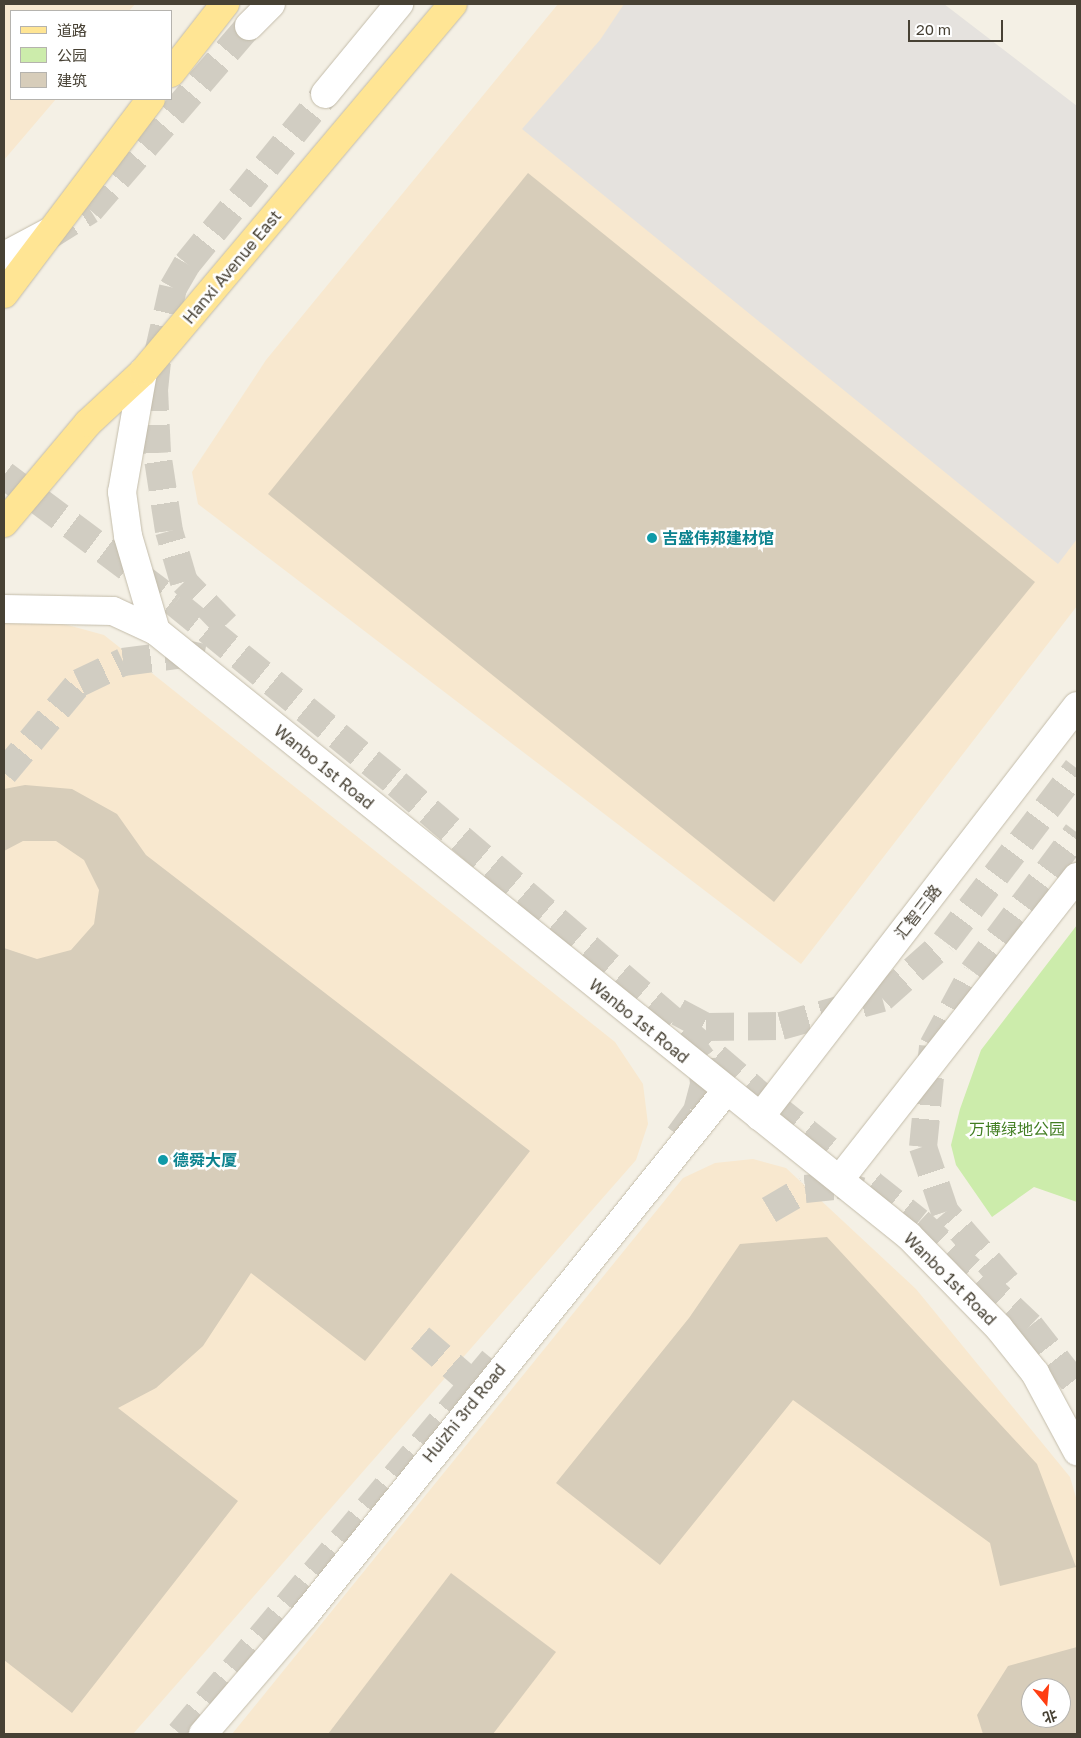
<!DOCTYPE html>
<meta charset="utf-8">
<style>
body{margin:0}
#map{position:relative;width:1081px;height:1738px;overflow:hidden;background:#f4f0e5;font-family:"Golos Text","Noto Sans SC",sans-serif}
div>[style]{position:absolute}
.commercial>*{inset:0;background:#f8e8cf}
.green>*{inset:0;background:#ccecab}
.parking>*{inset:0;background:#e5e2de}
.building>*{inset:0;background:#d7cdba}
.minor-tunnel>*{height:28px;margin-top:-14px;transform-origin:0;background:repeating-linear-gradient(90deg,#d1cdc2 0 28px,transparent 0 42px)}
.roads{filter:drop-shadow(0 0 1px #c3bcaa) drop-shadow(0 0 1px #c3bcaa)}
.minor>*{height:28px;margin:-14px;padding:0 14px;transform-origin:14px;border-radius:14px;background:#fff}
.major>*{height:28px;margin:-14px;padding:0 14px;transform-origin:14px;border-radius:14px;background:#ffe594}
.dots>*{width:14px;height:14px;translate:-50% -50%;box-sizing:border-box;border:2px solid #fff;border-radius:50%}
span{translate:-50% -50%;white-space:nowrap;text-align:center;line-height:1.15;-webkit-text-stroke:5px #fff;paint-order:stroke}
.street-label{font-size:16px;color:#474134}
.culture-label{font-size:16px;color:#0d838f;font-weight:700}
.left{translate:0 -50%;text-align:left}
.park-label{font-size:16px;color:#427e22}
.frame{position:absolute;inset:0;border:5px solid #474134;pointer-events:none}
.legend{position:absolute;left:10px;top:10px;width:162px;height:90px;box-sizing:border-box;background:#fff;border:1px solid #b5b3ae;margin:0;padding:6px 9px;list-style:none;font-size:15px;color:#474134}
.legend li{display:flex;align-items:center;gap:10px;height:25px}
.legend b{width:25px;border:1px solid #b5b3ae}
.north{position:absolute;left:1021px;top:1678px;width:50px;height:50px;box-sizing:border-box;background:#fff;border:1px solid #b5b3ae;border-radius:50%;rotate:163deg;font-size:14px;font-weight:700;line-height:20px;text-align:center;color:#474134}
.north::after{content:'';display:block;margin:auto;width:18px;height:22px;background:#ff3e12;clip-path:polygon(50% 0,100% 100%,50% 72%,0 100%)}
.scale{position:absolute;left:908px;top:20px;width:95px;height:22px;box-sizing:border-box;border:2px solid #474134;border-top:0;padding-left:6px;font-size:15px;line-height:18px;white-space:nowrap;color:#474134;-webkit-text-stroke:4px #fff;paint-order:stroke}
</style>
<div id="map">
<div class="commercial">
<div style="clip-path:polygon(4px 4px,135px 4px,129px 11px,11px 11px,11px 99px,56px 99px,4px 160px)"></div>
<div style="clip-path:polygon(558px 4px,635px 4px,1077px 356px,1077px 606px,801px 964px,198px 504px,192px 472px,266px 360px)"></div>
<div style="clip-path:polygon(27px 614px,104px 635px,615px 1042px,643px 1084px,648px 1124px,636px 1160px,133px 1734px,4px 1734px,4px 623px)"></div>
<div style="clip-path:polygon(evenodd,753px 1159px,786px 1168px,916px 1289px,1070px 1477px,1077px 1501px,1077px 1734px,232px 1734px,683px 1178px,715px 1163px,753px 1159px,1031px 1688px,1061px 1688px,1061px 1718px,1031px 1718px,1031px 1688px)"></div>
</div>
<div class="green">
<div style="clip-path:polygon(1077px 925px,1077px 1202px,1034px 1187px,992px 1217px,956px 1165px,951px 1145px,960px 1109px,981px 1050px)"></div>
</div>
<div class="parking">
<div style="clip-path:polygon(624px 4px,944px 4px,1077px 106px,1077px 539px,1058px 564px,522px 129px,600px 40px)"></div>
</div>
<div class="building">
<div style="clip-path:polygon(528px 173px,1035px 582px,774px 902px,268px 494px)"></div>
<div style="clip-path:polygon(25px 785px,72px 789px,117px 814px,146px 855px,530px 1151px,365px 1361px,251px 1273px,203px 1346px,156px 1388px,118px 1408px,238px 1501px,72px 1713px,4px 1660px,4px 948px,37px 959px,71px 950px,94px 924px,99px 890px,84px 860px,56px 841px,23px 841px,4px 851px,4px 789px)"></div>
<div style="clip-path:polygon(827px 1237px,1037px 1464px,1076px 1567px,1000px 1586px,990px 1543px,793px 1400px,660px 1565px,556px 1483px,689px 1318px,740px 1244px)"></div>
<div style="clip-path:polygon(451px 1573px,556px 1652px,493px 1734px,328px 1734px)"></div>
<div style="clip-path:polygon(evenodd,1077px 1647px,1077px 1734px,983px 1734px,977px 1715px,1008px 1666px,1077px 1647px,1031px 1688px,1061px 1688px,1061px 1718px,1031px 1718px,1031px 1688px)"></div>
</div>
<div class="minor-tunnel">
<div style="left:47px;top:237px;width:51px;rotate:-32.1deg"></div>
<div style="left:90px;top:210px;width:243px;rotate:-49.2deg"></div>
<div style="left:4px;top:475px;width:214px;rotate:36.8deg"></div>
<div style="left:175px;top:603px;width:286px;rotate:39.2deg"></div>
<div style="left:397px;top:784px;width:495px;rotate:40.6deg"></div>
<div style="left:773px;top:1106px;width:186px;rotate:38.5deg"></div>
<div style="left:919px;top:1222px;width:152px;rotate:43.1deg"></div>
<div style="left:1030px;top:1326px;width:76px;rotate:51.9deg"></div>
<div style="left:226px;top:625px;width:60px;rotate:-134.3deg"></div>
<div style="left:184px;top:582px;width:53px;rotate:-106.4deg"></div>
<div style="left:169px;top:531px;width:79px;rotate:-98.7deg"></div>
<div style="left:157px;top:453px;width:63px;rotate:-92.7deg"></div>
<div style="left:154px;top:390px;width:36px;rotate:-84deg"></div>
<div style="left:158px;top:354px;width:68px;rotate:-77.2deg"></div>
<div style="left:173px;top:288px;width:28px;rotate:-60deg"></div>
<div style="left:187px;top:264px;width:219px;rotate:-50.9deg"></div>
<div style="left:4px;top:773px;width:117px;rotate:-50.2deg"></div>
<div style="left:79px;top:683px;width:49px;rotate:-25.5deg"></div>
<div style="left:123px;top:662px;width:63px;rotate:-7.4deg"></div>
<div style="left:185px;top:654px;width:19px;rotate:12deg"></div>
<div style="left:678px;top:1012px;width:32px;rotate:28deg"></div>
<div style="left:706px;top:1027px;width:75px;rotate:-0.8deg"></div>
<div style="left:781px;top:1026px;width:105px;rotate:-15.5deg"></div>
<div style="left:882px;top:998px;width:84px;rotate:-41.6deg"></div>
<div style="left:945px;top:942px;width:218px;rotate:-52.7deg"></div>
<div style="left:679px;top:1136px;width:31px;rotate:-54deg"></div>
<div style="left:697px;top:1111px;width:28px;rotate:-75deg"></div>
<div style="left:704px;top:1084px;width:25px;rotate:-95deg"></div>
<div style="left:702px;top:1059px;width:9px;rotate:-126deg"></div>
<div style="left:769px;top:1210px;width:42px;rotate:-30.3deg"></div>
<div style="left:805px;top:1189px;width:36px;rotate:-6deg"></div>
<div style="left:841px;top:1185px;width:21px;rotate:17deg"></div>
<div style="left:1007px;top:1283px;width:94px;rotate:-131.1deg"></div>
<div style="left:945px;top:1212px;width:69px;rotate:-108.7deg"></div>
<div style="left:923px;top:1147px;width:101px;rotate:-84.3deg"></div>
<div style="left:933px;top:1046px;width:84px;rotate:-61.6deg"></div>
<div style="left:973px;top:972px;width:174px;rotate:-53.2deg"></div>
<div style="left:420px;top:1338px;width:70px;rotate:41deg"></div>
<div style="left:180px;top:1734px;width:488px;rotate:-50.1deg"></div>
</div>
<div class="roads">
<div class="minor">
<div style="left:249px;top:26px;width:31px;rotate:-45deg"></div>
<div style="left:325px;top:94px;width:117px;rotate:-50.6deg"></div>
<div style="left:4px;top:256px;width:51px;rotate:-28.1deg"></div>
<div style="left:143px;top:372px;width:122px;rotate:99.9deg"></div>
<div style="left:122px;top:492px;width:44px;rotate:82.2deg"></div>
<div style="left:128px;top:536px;width:99px;rotate:73.6deg"></div>
<div style="left:4px;top:609px;width:109px;rotate:1.1deg"></div>
<div style="left:113px;top:611px;width:47px;rotate:24.9deg"></div>
<div style="left:156px;top:631px;width:966px;rotate:38.78deg"></div>
<div style="left:909px;top:1236px;width:129px;rotate:45.6deg"></div>
<div style="left:999px;top:1328px;width:58px;rotate:51.3deg"></div>
<div style="left:1035px;top:1373px;width:89px;rotate:61.7deg"></div>
<div style="left:760px;top:1117px;width:519px;rotate:-52.36deg"></div>
<div style="left:840px;top:1179px;width:384px;rotate:-51.9deg"></div>
<div style="left:203px;top:1734px;width:155px;rotate:-49.4deg"></div>
<div style="left:304px;top:1616px;width:674px;rotate:-51.21deg"></div>
</div>
<div class="major">
<div style="left:171px;top:73px;width:88px;rotate:-52deg"></div>
<div style="left:4px;top:294px;width:244px;rotate:-53deg"></div>
<div style="left:4px;top:523px;width:131px;rotate:-50deg"></div>
<div style="left:88px;top:423px;width:75px;rotate:-42.8deg"></div>
<div style="left:143px;top:372px;width:481px;rotate:-49.9deg"></div>
</div>
</div>
<div class="dots">
<div style="left:652px;top:538px;background:#0f9aa8"></div>
<div style="left:163px;top:1160px;background:#0f9aa8"></div>
</div>
<div class="street-label">
<span style="left:232px;top:267px;rotate:-50deg">Hanxi Avenue East</span>
<span style="left:324px;top:767px;rotate:39deg">Wanbo 1st Road</span>
<span style="left:918px;top:912px;rotate:-52deg">汇智三路</span>
<span style="left:639px;top:1021px;rotate:39deg">Wanbo 1st Road</span>
<span style="left:950px;top:1279px;rotate:45deg">Wanbo 1st Road</span>
<span style="left:464px;top:1413px;rotate:-51deg">Huizhi 3rd Road</span>
</div>
<div class="culture-label">
<span class="left" style="left:662px;top:538px">吉盛伟邦建材馆</span>
<span class="left" style="left:173px;top:1160px">德舜大厦</span>
</div>
<div class="park-label">
<span style="left:1017px;top:1129px">万博绿地公园</span>
</div>
<div class="frame"></div>
<ul class="legend">
<li><b style="height:6px;background:#ffe594"></b>道路</li>
<li><b style="height:14px;background:#ccecab"></b>公园</li>
<li><b style="height:14px;background:#d7cdba"></b>建筑</li>
</ul>
<div class="north">北</div>
<div class="scale">20 m</div>
</div>
